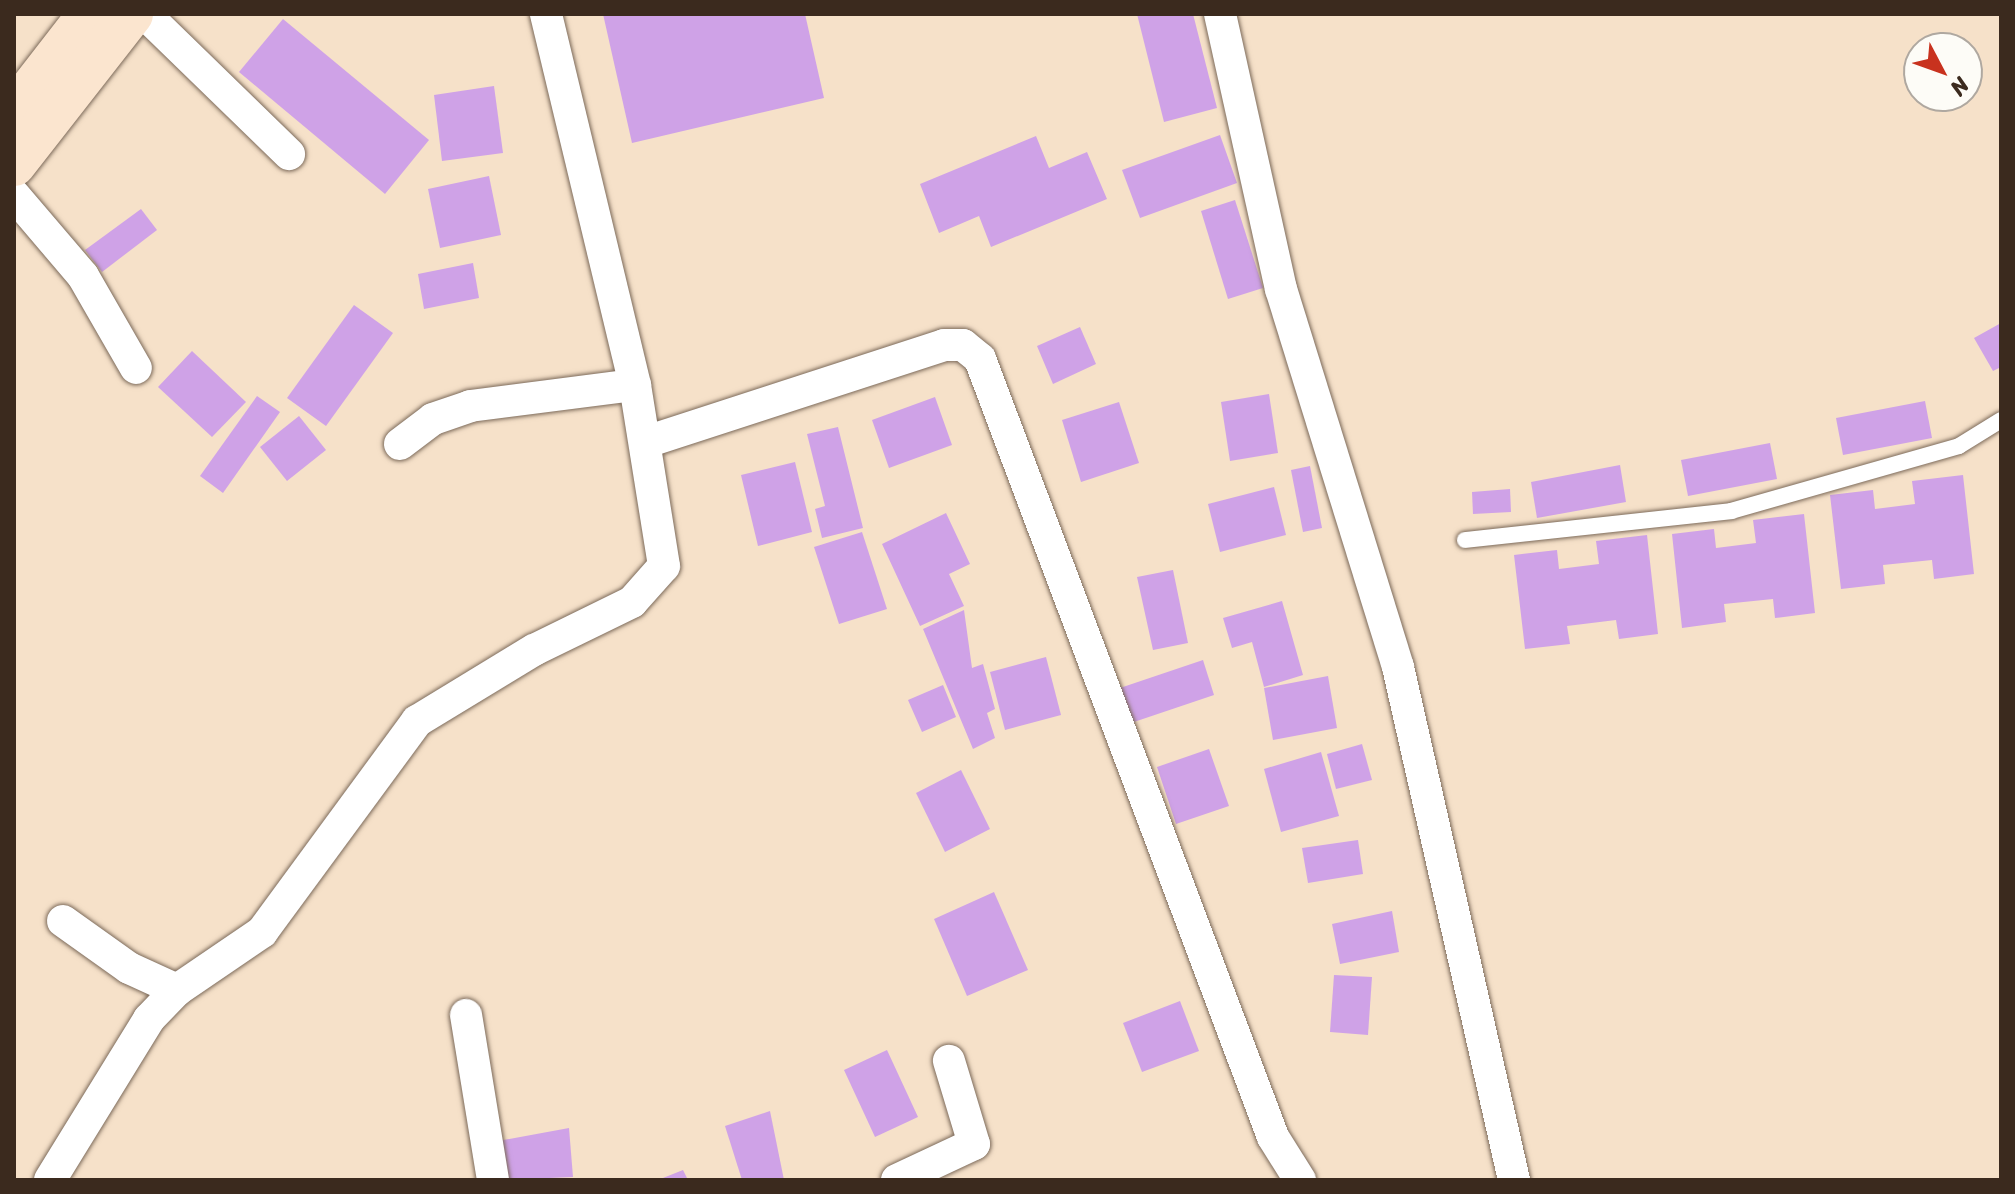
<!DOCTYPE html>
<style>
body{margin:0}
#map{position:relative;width:2015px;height:1194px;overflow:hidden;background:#f6e1c9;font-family:Sriracha,sans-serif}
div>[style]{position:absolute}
.building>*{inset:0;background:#cfa2e7}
.roads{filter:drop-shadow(0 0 2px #7c6a5a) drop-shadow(0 0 2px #7c6a5a)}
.service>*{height:16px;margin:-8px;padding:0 8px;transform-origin:8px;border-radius:8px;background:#fff}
.minor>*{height:32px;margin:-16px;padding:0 16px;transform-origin:16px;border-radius:16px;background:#fff}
.secondary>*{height:44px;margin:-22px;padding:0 22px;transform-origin:22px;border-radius:22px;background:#fbe5cf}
span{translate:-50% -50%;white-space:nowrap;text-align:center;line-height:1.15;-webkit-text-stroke:7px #fdfcf7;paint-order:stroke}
.frame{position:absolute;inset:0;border:16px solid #3b2a1e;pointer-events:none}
.north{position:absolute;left:1903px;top:32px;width:80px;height:80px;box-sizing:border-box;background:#fdfcf7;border:2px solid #afa8a0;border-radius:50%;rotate:131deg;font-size:22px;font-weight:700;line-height:32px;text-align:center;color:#3b2a1e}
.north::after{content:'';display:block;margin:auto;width:28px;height:36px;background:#c8321e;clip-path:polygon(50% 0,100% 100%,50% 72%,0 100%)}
</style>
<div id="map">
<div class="building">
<div style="clip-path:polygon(603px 14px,805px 14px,824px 98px,632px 143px)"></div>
<div style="clip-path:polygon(1137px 14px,1193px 14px,1217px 108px,1164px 122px)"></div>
<div style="clip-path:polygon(283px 19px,429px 140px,385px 194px,239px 72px)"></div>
<div style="clip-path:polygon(494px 86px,503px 153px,442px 161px,434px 95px)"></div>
<div style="clip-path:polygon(1220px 135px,1237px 183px,1140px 218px,1122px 170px)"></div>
<div style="clip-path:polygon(1036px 136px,1049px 168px,1087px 152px,1107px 199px,991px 247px,979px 216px,939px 233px,920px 184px)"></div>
<div style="clip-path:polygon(489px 176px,501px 235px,440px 248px,428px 189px)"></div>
<div style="clip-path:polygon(1235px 200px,1263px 288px,1228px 299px,1201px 211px)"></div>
<div style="clip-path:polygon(141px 209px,157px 230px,102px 272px,85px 250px)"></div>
<div style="clip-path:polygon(473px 263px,479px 298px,424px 309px,418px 274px)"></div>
<div style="clip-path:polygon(354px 305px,393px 333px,326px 426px,287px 398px)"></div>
<div style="clip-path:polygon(2001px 323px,2001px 367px,1993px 371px,1974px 338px)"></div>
<div style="clip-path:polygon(1080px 327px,1096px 364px,1053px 384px,1037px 346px)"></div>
<div style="clip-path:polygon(192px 351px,246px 402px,212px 437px,158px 387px)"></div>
<div style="clip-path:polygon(1269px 394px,1278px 453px,1230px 461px,1221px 402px)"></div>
<div style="clip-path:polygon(257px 396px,280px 412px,223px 493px,200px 476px)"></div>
<div style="clip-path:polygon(935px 397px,952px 445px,889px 468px,872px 420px)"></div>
<div style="clip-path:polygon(1925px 401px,1932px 438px,1843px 455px,1836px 418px)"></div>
<div style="clip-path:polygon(1119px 402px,1139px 463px,1081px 482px,1062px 420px)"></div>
<div style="clip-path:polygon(299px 416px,326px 450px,287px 481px,260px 447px)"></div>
<div style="clip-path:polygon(838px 427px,863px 528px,822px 538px,815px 509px,825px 506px,807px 434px)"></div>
<div style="clip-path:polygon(1770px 443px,1777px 479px,1688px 496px,1681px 460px)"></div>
<div style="clip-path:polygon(795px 462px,812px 532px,758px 546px,741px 475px)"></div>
<div style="clip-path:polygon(1620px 465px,1626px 502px,1537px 518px,1531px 482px)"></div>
<div style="clip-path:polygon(1310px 466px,1322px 528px,1303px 532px,1291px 470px)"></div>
<div style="clip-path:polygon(1963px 475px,1974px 574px,1934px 579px,1932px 560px,1883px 565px,1885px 584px,1841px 589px,1830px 495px,1873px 490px,1875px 509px,1915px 504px,1912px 481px)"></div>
<div style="clip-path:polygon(1274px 487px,1286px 535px,1220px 552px,1208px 504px)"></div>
<div style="clip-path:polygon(1510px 489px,1511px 512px,1473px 514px,1472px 492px)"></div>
<div style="clip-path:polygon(946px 513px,970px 564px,949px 574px,964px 606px,920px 626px,882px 544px)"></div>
<div style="clip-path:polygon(1804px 514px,1815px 613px,1775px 618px,1773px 599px,1724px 604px,1726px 622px,1682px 628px,1672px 534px,1714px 529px,1716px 548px,1756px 543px,1753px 520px)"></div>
<div style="clip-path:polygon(862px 532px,887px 609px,839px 624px,814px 547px)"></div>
<div style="clip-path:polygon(1647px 535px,1658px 634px,1619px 639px,1616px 620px,1567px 626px,1570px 644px,1525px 649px,1514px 555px,1557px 550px,1559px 569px,1599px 564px,1596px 541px)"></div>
<div style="clip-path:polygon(1173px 570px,1188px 643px,1153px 650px,1137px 577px)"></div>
<div style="clip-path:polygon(1282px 601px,1303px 675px,1264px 687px,1252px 642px,1232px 648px,1223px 618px)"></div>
<div style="clip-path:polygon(964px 610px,972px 668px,983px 664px,995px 709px,987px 713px,995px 738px,973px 749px,923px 629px)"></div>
<div style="clip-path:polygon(1046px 657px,1061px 715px,1005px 730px,990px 672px)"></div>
<div style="clip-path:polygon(1203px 660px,1214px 695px,1128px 724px,1117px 689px)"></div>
<div style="clip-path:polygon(1328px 676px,1337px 728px,1273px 740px,1264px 688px)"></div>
<div style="clip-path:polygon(943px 685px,956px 717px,922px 732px,908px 700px)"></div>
<div style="clip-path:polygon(1362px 744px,1372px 780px,1336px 789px,1327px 754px)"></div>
<div style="clip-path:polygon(1209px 749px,1229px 806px,1176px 824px,1157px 767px)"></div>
<div style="clip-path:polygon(1321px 752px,1339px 816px,1281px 832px,1264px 769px)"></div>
<div style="clip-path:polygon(961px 770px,990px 829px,945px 852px,916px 793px)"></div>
<div style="clip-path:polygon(1358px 840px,1363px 874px,1308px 883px,1302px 848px)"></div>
<div style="clip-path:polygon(994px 892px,1028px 970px,967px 996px,934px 919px)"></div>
<div style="clip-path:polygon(1392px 911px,1399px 952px,1340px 964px,1332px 924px)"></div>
<div style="clip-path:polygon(1334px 975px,1372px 977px,1368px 1035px,1330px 1032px)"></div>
<div style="clip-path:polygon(1180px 1001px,1199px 1051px,1142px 1072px,1123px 1023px)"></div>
<div style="clip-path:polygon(887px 1050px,918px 1117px,875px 1137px,844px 1070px)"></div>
<div style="clip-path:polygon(770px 1111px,784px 1180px,742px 1180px,725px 1126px)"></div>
<div style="clip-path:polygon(569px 1128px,573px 1177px,501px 1180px,498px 1141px)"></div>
<div style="clip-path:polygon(683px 1170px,688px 1180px,658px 1180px)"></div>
</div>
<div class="roads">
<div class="service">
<div style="left:1465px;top:540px;width:268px;rotate:-6.2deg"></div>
<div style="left:1731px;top:511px;width:237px;rotate:-15.9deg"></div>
<div style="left:1959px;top:446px;width:49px;rotate:-31.8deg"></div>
</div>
<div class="minor">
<div style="left:145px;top:14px;width:201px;rotate:44.2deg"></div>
<div style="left:1220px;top:14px;width:282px;rotate:77.5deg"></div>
<div style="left:1281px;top:289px;width:396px;rotate:72.8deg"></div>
<div style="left:1398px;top:667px;width:526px;rotate:77.26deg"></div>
<div style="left:14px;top:195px;width:106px;rotate:49.6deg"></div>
<div style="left:83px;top:276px;width:106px;rotate:60.1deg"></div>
<div style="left:646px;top:442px;width:313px;rotate:-18deg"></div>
<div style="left:944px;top:345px;width:19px"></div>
<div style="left:963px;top:345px;width:22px;rotate:39deg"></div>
<div style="left:980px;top:359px;width:831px;rotate:69.36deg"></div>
<div style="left:1273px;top:1137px;width:51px;rotate:57.9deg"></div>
<div style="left:400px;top:444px;width:41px;rotate:-37.1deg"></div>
<div style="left:433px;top:419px;width:39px;rotate:-19deg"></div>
<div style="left:470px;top:406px;width:166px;rotate:-7.3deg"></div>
<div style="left:63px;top:921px;width:81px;rotate:35.5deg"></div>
<div style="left:129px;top:968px;width:53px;rotate:24.6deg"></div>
<div style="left:466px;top:1015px;width:167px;rotate:80.7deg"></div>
<div style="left:50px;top:1180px;width:189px;rotate:-58.4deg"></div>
<div style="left:149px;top:1019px;width:40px;rotate:-46deg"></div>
<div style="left:177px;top:990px;width:103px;rotate:-34.3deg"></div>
<div style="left:262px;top:932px;width:262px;rotate:-53.7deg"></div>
<div style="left:417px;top:721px;width:137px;rotate:-31.3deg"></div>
<div style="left:534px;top:650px;width:109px;rotate:-26.1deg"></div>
<div style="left:632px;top:602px;width:48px;rotate:-48.4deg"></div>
<div style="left:664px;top:566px;width:183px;rotate:-99.1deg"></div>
<div style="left:635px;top:385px;width:382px;rotate:-103.5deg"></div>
<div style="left:897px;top:1180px;width:85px;rotate:-25.1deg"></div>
<div style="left:974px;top:1144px;width:87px;rotate:-106.8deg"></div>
</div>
<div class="secondary">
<div style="left:14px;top:112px;width:124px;rotate:-52.2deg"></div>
<div style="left:14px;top:164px;width:190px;rotate:-52deg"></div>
</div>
</div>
<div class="frame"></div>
<div class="north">N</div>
</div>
